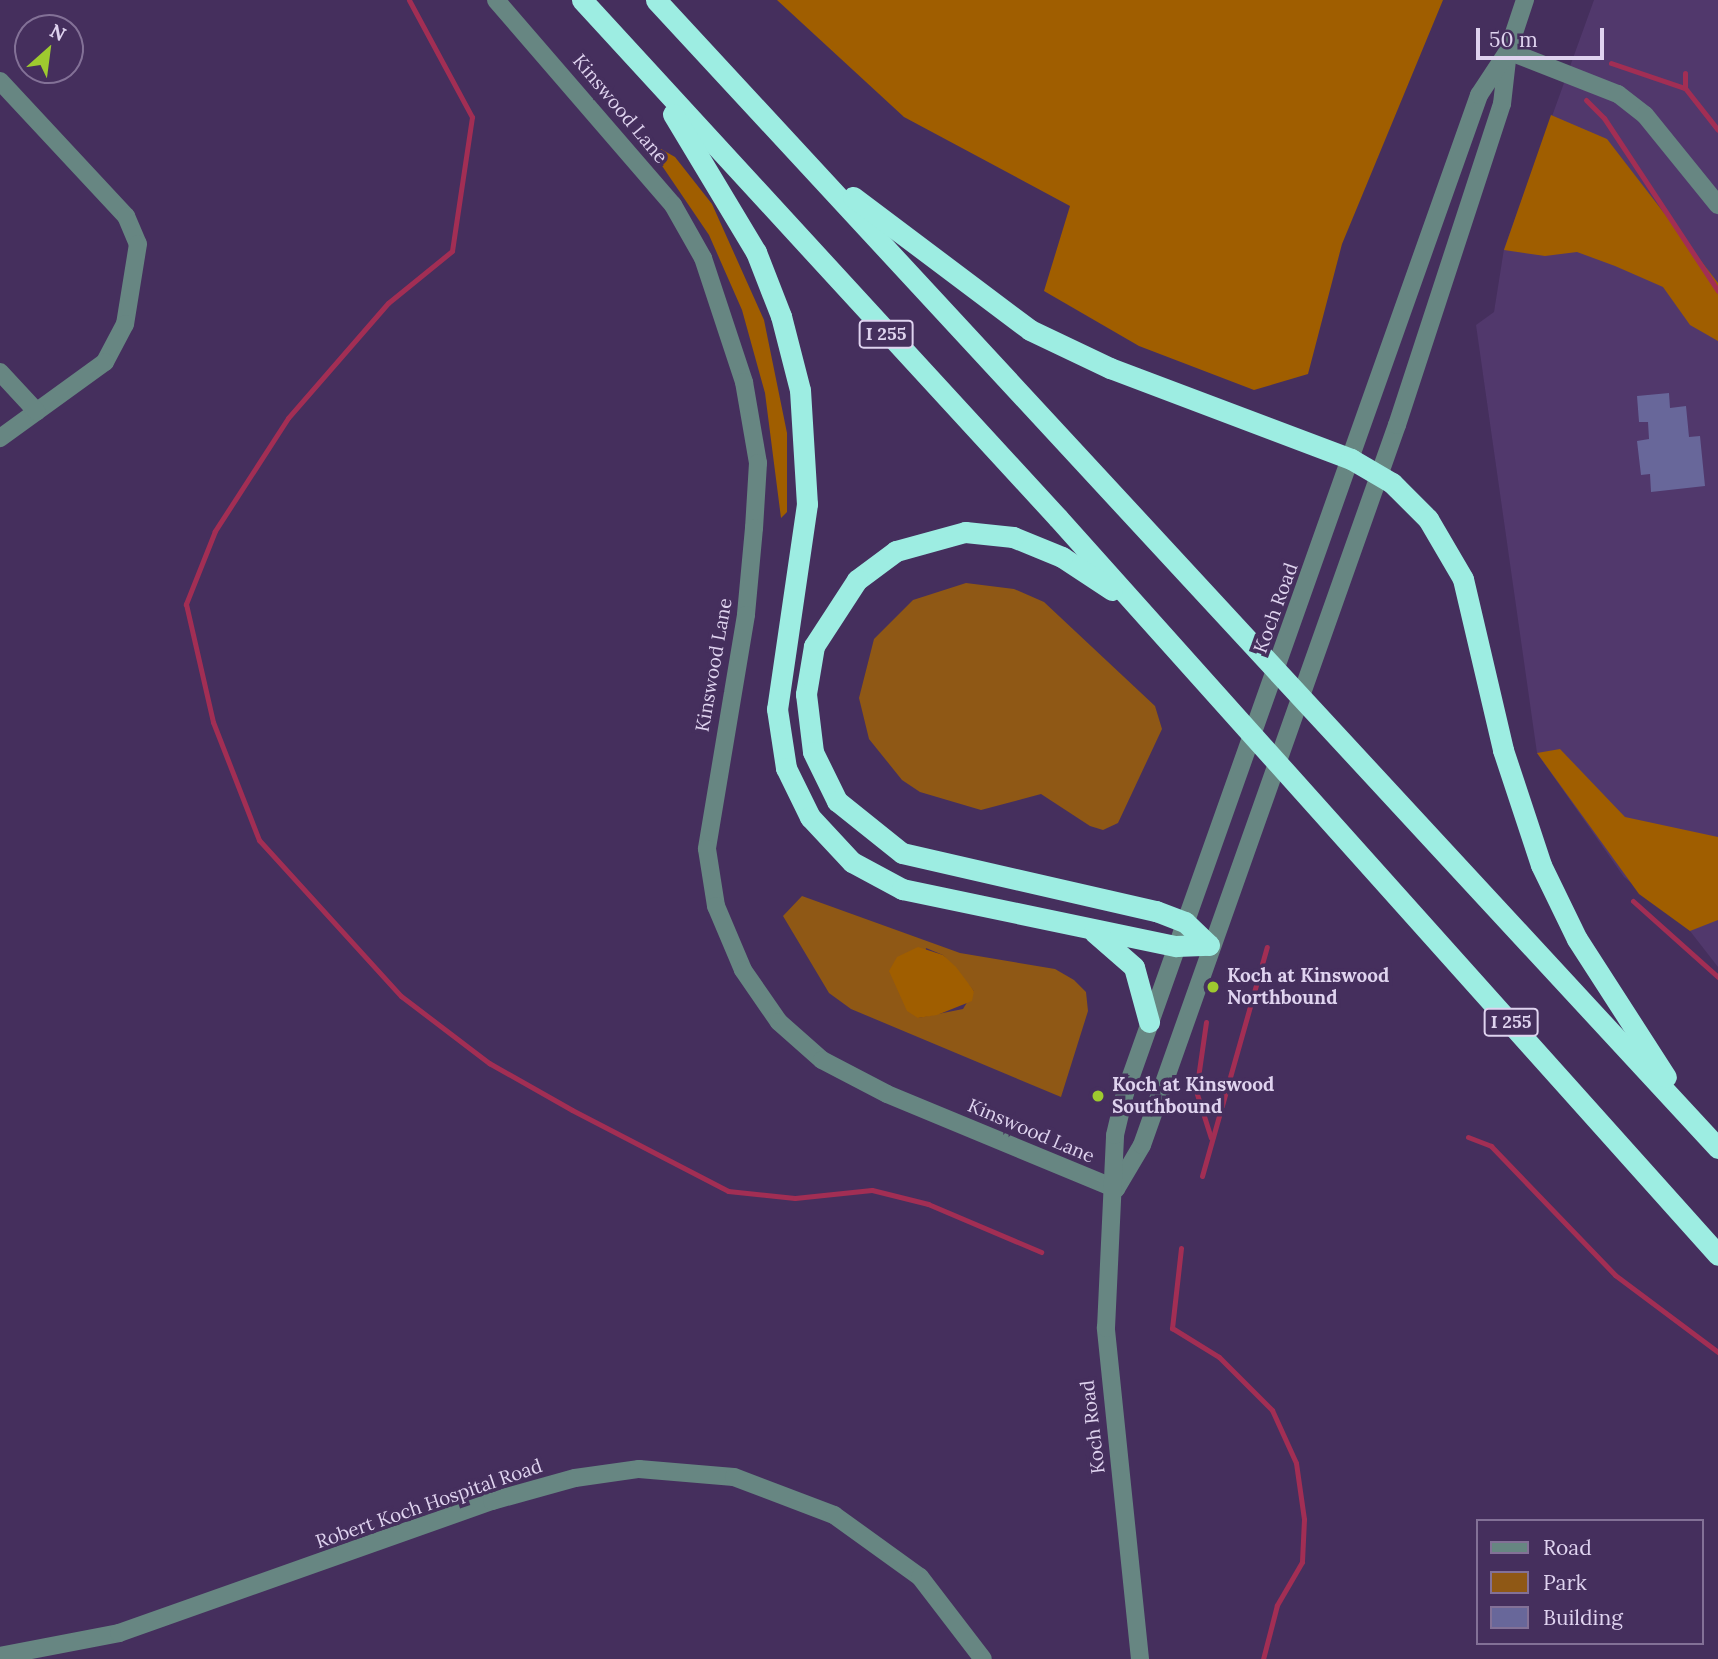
<!DOCTYPE html>
<style>
body{margin:0}
#map{position:relative;width:1718px;height:1659px;overflow:hidden;background:#452f5d;font-family:Lora,serif}
div>[style]{position:absolute}
.built>*{inset:0;background:#51386c}
.green>*{inset:0;background:#8f5815}
.forest>*{inset:0;background:#a05e00}
.stream>*{height:5px;margin:-2.5px;padding:0 2.5px;transform-origin:2.5px;border-radius:2.5px;background:#a22e54}
.building>*{inset:0;background:#68679a}
.minor>*{height:18px;margin:-9px;padding:0 9px;transform-origin:9px;border-radius:9px;background:#678682}
.highway>*{height:21px;margin:-10.5px;padding:0 10.5px;transform-origin:10.5px;border-radius:10.5px;background:#9dede2}
.dots>*{width:19px;height:19px;translate:-50% -50%;box-sizing:border-box;border:4px solid #452f5d;border-radius:50%}
span{translate:-50% -50%;white-space:nowrap;text-align:center;line-height:1.15;-webkit-text-stroke:7px #452f5d;paint-order:stroke}
.shield-label span{padding:2px 5px;background:#452f5d;border:2px solid;border-radius:5px;-webkit-text-stroke-width:0}
.shield-label{font-size:18px;color:#dfd3ef;font-weight:700}
.street-label{font-size:19px;color:#dfd3ef}
.poi-label{font-size:19px;color:#dfd3ef;font-weight:700}
.left{translate:0 -50%;text-align:left}
.legend{position:absolute;left:1476px;top:1519px;width:228px;height:126px;box-sizing:border-box;background:#452f5d;border:2px solid #837197;margin:0;padding:9px 12px;list-style:none;font-size:21px;color:#dfd3ef}
.legend li{display:flex;align-items:center;gap:14px;height:35px}
.legend b{width:35px;border:2px solid #837197}
.north{position:absolute;left:14px;top:14px;width:70px;height:70px;box-sizing:border-box;background:#452f5d;border:2px solid #837197;border-radius:50%;rotate:28deg;font-size:19px;font-weight:700;line-height:28px;text-align:center;color:#dfd3ef}
.north::after{content:'';display:block;margin:auto;width:24px;height:32px;background:#9eca2f;clip-path:polygon(50% 0,100% 100%,50% 72%,0 100%)}
.scale{position:absolute;left:1476px;top:28px;width:128px;height:32px;box-sizing:border-box;border:4px solid #dfd3ef;border-top:0;padding-left:9px;font-size:21px;line-height:24px;white-space:nowrap;color:#dfd3ef;-webkit-text-stroke:5px #452f5d;paint-order:stroke}
</style>
<div id="map">
<div class="built">
<div style="clip-path:polygon(1594px 0,1718px 0,1718px 967px,1690px 931px,1624px 877px,1537px 753px,1476px 325px,1494px 312px,1504px 249px)"></div>
</div>
<div class="green">
<div style="clip-path:polygon(966px 583px,1014px 589px,1044px 602px,1155px 706px,1162px 729px,1118px 823px,1103px 830px,1090px 826px,1041px 794px,981px 810px,920px 792px,902px 780px,869px 739px,859px 698px,874px 639px,913px 600px)"></div>
<div style="clip-path:polygon(evenodd,802px 896px,960px 953px,1055px 969px,1074px 980px,1086px 992px,1088px 1011px,1061px 1097px,851px 1009px,829px 993px,783px 916px,802px 896px,926px 948px,943px 955px,974px 991px,963px 1009px,918px 1018px,926px 948px)"></div>
</div>
<div class="forest">
<div style="clip-path:polygon(777px 0,1443px 0,1342px 244px,1308px 374px,1254px 390px,1139px 346px,1044px 291px,1070px 206px,904px 117px)"></div>
<div style="clip-path:polygon(1551px 115px,1607px 139px,1718px 283px,1718px 341px,1690px 325px,1663px 287px,1615px 266px,1577px 252px,1545px 256px,1504px 250px)"></div>
<div style="clip-path:polygon(661px 149px,675px 157px,712px 204px,764px 320px,787px 433px,787px 512px,781px 518px,765px 393px,742px 310px,709px 235px,654px 154px)"></div>
<div style="clip-path:polygon(1560px 749px,1625px 817px,1718px 837px,1718px 920px,1690px 931px,1639px 894px,1537px 753px)"></div>
<div style="clip-path:polygon(918px 947px,943px 955px,956px 967px,974px 991px,972px 1001px,937px 1015px,918px 1018px,907px 1011px,889px 971px,897px 957px)"></div>
</div>
<div class="stream">
<div style="left:409px;top:0;width:133px;rotate:61.7deg"></div>
<div style="left:472px;top:117px;width:135px;rotate:98.5deg"></div>
<div style="left:452px;top:251px;width:82px;rotate:140.9deg"></div>
<div style="left:388px;top:303px;width:152px;rotate:131deg"></div>
<div style="left:288px;top:418px;width:135px;rotate:122.9deg"></div>
<div style="left:215px;top:531px;width:79px;rotate:111.7deg"></div>
<div style="left:186px;top:604px;width:121px;rotate:77.1deg"></div>
<div style="left:213px;top:722px;width:127px;rotate:68.7deg"></div>
<div style="left:259px;top:840px;width:211px;rotate:47.7deg"></div>
<div style="left:401px;top:996px;width:111px;rotate:37.3deg"></div>
<div style="left:489px;top:1063px;width:95px;rotate:29.5deg"></div>
<div style="left:572px;top:1110px;width:176px;rotate:27.4deg"></div>
<div style="left:728px;top:1191px;width:67px;rotate:6deg"></div>
<div style="left:795px;top:1198px;width:77px;rotate:-5.9deg"></div>
<div style="left:872px;top:1190px;width:58px;rotate:14deg"></div>
<div style="left:928px;top:1204px;width:123px;rotate:23deg"></div>
<div style="left:1611px;top:63px;width:78px;rotate:18.7deg"></div>
<div style="left:1685px;top:88px;width:53px;rotate:51.8deg"></div>
<div style="left:1685px;top:73px;width:15px;rotate:90deg"></div>
<div style="left:1586px;top:100px;width:25px;rotate:45deg"></div>
<div style="left:1604px;top:118px;width:207px;rotate:56.6deg"></div>
<div style="left:1633px;top:901px;width:114px;rotate:41.8deg"></div>
<div style="left:1206px;top:1022px;width:70px;rotate:98.2deg"></div>
<div style="left:1196px;top:1091px;width:49px;rotate:72.3deg"></div>
<div style="left:1468px;top:1137px;width:25px;rotate:21deg"></div>
<div style="left:1491px;top:1146px;width:179px;rotate:46.1deg"></div>
<div style="left:1615px;top:1275px;width:129px;rotate:36.8deg"></div>
<div style="left:1202px;top:1176px;width:238px;rotate:-74.2deg"></div>
<div style="left:1181px;top:1248px;width:81px;rotate:96.4deg"></div>
<div style="left:1172px;top:1328px;width:55px;rotate:31.7deg"></div>
<div style="left:1219px;top:1357px;width:75px;rotate:45deg"></div>
<div style="left:1272px;top:1410px;width:58px;rotate:65.6deg"></div>
<div style="left:1296px;top:1463px;width:57px;rotate:81.9deg"></div>
<div style="left:1304px;top:1519px;width:43px;rotate:92.7deg"></div>
<div style="left:1302px;top:1562px;width:50px;rotate:120.2deg"></div>
<div style="left:1277px;top:1605px;width:56px;rotate:104.5deg"></div>
</div>
<div class="building">
<div style="clip-path:polygon(1669px 393px,1670px 408px,1686px 406px,1689px 437px,1700px 436px,1705px 486px,1651px 492px,1650px 474px,1641px 475px,1637px 441px,1649px 439px,1648px 422px,1639px 422px,1637px 396px)"></div>
</div>
<div class="minor">
<div style="left:496px;top:0;width:271px;rotate:49.2deg"></div>
<div style="left:673px;top:205px;width:61px;rotate:60.5deg"></div>
<div style="left:703px;top:258px;width:131px;rotate:71.7deg"></div>
<div style="left:744px;top:382px;width:82px;rotate:80.2deg"></div>
<div style="left:758px;top:463px;width:65px;rotate:93.5deg"></div>
<div style="left:754px;top:528px;width:87px;rotate:95.3deg"></div>
<div style="left:746px;top:615px;width:237px;rotate:99.5deg"></div>
<div style="left:707px;top:849px;width:58px;rotate:81deg"></div>
<div style="left:716px;top:906px;width:69px;rotate:67.1deg"></div>
<div style="left:743px;top:970px;width:63px;rotate:55.3deg"></div>
<div style="left:779px;top:1022px;width:57px;rotate:41.5deg"></div>
<div style="left:822px;top:1060px;width:73px;rotate:27.6deg"></div>
<div style="left:887px;top:1094px;width:248px;rotate:22.5deg"></div>
<div style="left:1508px;top:51px;width:118px;rotate:21.4deg"></div>
<div style="left:1618px;top:94px;width:34px;rotate:38deg"></div>
<div style="left:1645px;top:115px;width:116px;rotate:51deg"></div>
<div style="left:0;top:81px;width:185px;rotate:47deg"></div>
<div style="left:126px;top:216px;width:30px;rotate:67deg"></div>
<div style="left:138px;top:244px;width:81px;rotate:99.2deg"></div>
<div style="left:125px;top:324px;width:43px;rotate:117.8deg"></div>
<div style="left:105px;top:362px;width:130px;rotate:144.1deg"></div>
<div style="left:0;top:372px;width:54px;rotate:47.2deg"></div>
<div style="left:1116px;top:1189px;width:51px;rotate:-59.4deg"></div>
<div style="left:1142px;top:1145px;width:764px;rotate:-70.5deg"></div>
<div style="left:1397px;top:425px;width:338px;rotate:-71.9deg"></div>
<div style="left:1502px;top:104px;width:53px;rotate:-83.5deg"></div>
<div style="left:1508px;top:51px;width:54px;rotate:-71.6deg"></div>
<div style="left:0;top:1656px;width:121px;rotate:-10.9deg"></div>
<div style="left:119px;top:1633px;width:396px;rotate:-19.5deg"></div>
<div style="left:492px;top:1501px;width:86px;rotate:-15.5deg"></div>
<div style="left:575px;top:1478px;width:65px;rotate:-8deg"></div>
<div style="left:639px;top:1469px;width:95px;rotate:4.8deg"></div>
<div style="left:734px;top:1477px;width:107px;rotate:20.8deg"></div>
<div style="left:834px;top:1515px;width:106px;rotate:35.8deg"></div>
<div style="left:920px;top:1577px;width:103px;rotate:52.5deg"></div>
<div style="left:1140px;top:1659px;width:333px;rotate:-95.9deg"></div>
<div style="left:1106px;top:1328px;width:193px;rotate:-87.3deg"></div>
<div style="left:1115px;top:1135px;width:43px;rotate:-76.6deg"></div>
<div style="left:1125px;top:1093px;width:1059px;rotate:-70.47deg"></div>
<div style="left:1479px;top:95px;width:53px;rotate:-56.6deg"></div>
</div>
<div class="highway">
<div style="left:582px;top:0;width:703px;rotate:47.42deg"></div>
<div style="left:1058px;top:518px;width:989px;rotate:48.15deg"></div>
<div style="left:656px;top:0;width:1564px;rotate:47.23deg"></div>
<div style="left:673px;top:114px;width:161px;rotate:59deg"></div>
<div style="left:756px;top:252px;width:69px;rotate:68.7deg"></div>
<div style="left:781px;top:316px;width:76px;rotate:75.6deg"></div>
<div style="left:800px;top:390px;width:114px;rotate:86.5deg"></div>
<div style="left:807px;top:504px;width:207px;rotate:98.3deg"></div>
<div style="left:777px;top:709px;width:60px;rotate:81.3deg"></div>
<div style="left:786px;top:768px;width:55px;rotate:63.9deg"></div>
<div style="left:810px;top:817px;width:62px;rotate:47deg"></div>
<div style="left:852px;top:862px;width:57px;rotate:28.4deg"></div>
<div style="left:902px;top:889px;width:280px;rotate:11.8deg"></div>
<div style="left:1176px;top:946px;width:33px;rotate:-2deg"></div>
<div style="left:853px;top:197px;width:221px;rotate:36.9deg"></div>
<div style="left:1030px;top:330px;width:89px;rotate:25.4deg"></div>
<div style="left:1110px;top:368px;width:258px;rotate:20.7deg"></div>
<div style="left:1351px;top:459px;width:48px;rotate:30.3deg"></div>
<div style="left:1392px;top:483px;width:51px;rotate:45deg"></div>
<div style="left:1428px;top:519px;width:69px;rotate:59.7deg"></div>
<div style="left:1463px;top:579px;width:176px;rotate:76.8deg"></div>
<div style="left:1503px;top:750px;width:121px;rotate:71.7deg"></div>
<div style="left:1541px;top:865px;width:82px;rotate:64.1deg"></div>
<div style="left:1577px;top:939px;width:164px;rotate:57.2deg"></div>
<div style="left:1112px;top:590px;width:60px;rotate:-146.6deg"></div>
<div style="left:1062px;top:557px;width:53px;rotate:-157.8deg"></div>
<div style="left:1013px;top:537px;width:48px;rotate:-174.1deg"></div>
<div style="left:965px;top:532px;width:72px;rotate:164.6deg"></div>
<div style="left:896px;top:551px;width:49px;rotate:143.4deg"></div>
<div style="left:857px;top:580px;width:79px;rotate:123.1deg"></div>
<div style="left:814px;top:646px;width:49px;rotate:99.5deg"></div>
<div style="left:806px;top:694px;width:58px;rotate:83.1deg"></div>
<div style="left:813px;top:752px;width:55px;rotate:63.9deg"></div>
<div style="left:837px;top:801px;width:83px;rotate:38.7deg"></div>
<div style="left:902px;top:853px;width:261px;rotate:12.9deg"></div>
<div style="left:1156px;top:911px;width:31px;rotate:21deg"></div>
<div style="left:1185px;top:922px;width:33px;rotate:44deg"></div>
<div style="left:1094px;top:932px;width:53px;rotate:41.2deg"></div>
<div style="left:1134px;top:967px;width:57px;rotate:74.7deg"></div>
</div>
<div class="dots">
<div style="left:1213px;top:987px;background:#9eca2f"></div>
<div style="left:1098px;top:1096px;background:#9eca2f"></div>
</div>
<div class="shield-label">
<span style="left:886px;top:334px">I 255</span>
<span style="left:1511px;top:1022px">I 255</span>
</div>
<div class="street-label">
<span style="left:620px;top:109px;rotate:50deg">Kinswood Lane</span>
<span style="left:1276px;top:608px;rotate:-70deg">Koch Road</span>
<span style="left:714px;top:665px;rotate:-80deg">Kinswood Lane</span>
<span style="left:1031px;top:1131px;rotate:23deg">Kinswood Lane</span>
<span style="left:1093px;top:1427px;rotate:-97deg">Koch Road</span>
<span style="left:429px;top:1504px;rotate:-19deg">Robert Koch Hospital Road</span>
</div>
<div class="poi-label">
<span class="left" style="left:1227px;top:987px">Koch at Kinswood<br>Northbound</span>
<span class="left" style="left:1112px;top:1096px">Koch at Kinswood<br>Southbound</span>
</div>
<ul class="legend">
<li><b style="height:9px;background:#678682"></b>Road</li>
<li><b style="height:19px;background:#8f5815"></b>Park</li>
<li><b style="height:19px;background:#68679a"></b>Building</li>
</ul>
<div class="north">N</div>
<div class="scale">50 m</div>
</div>
